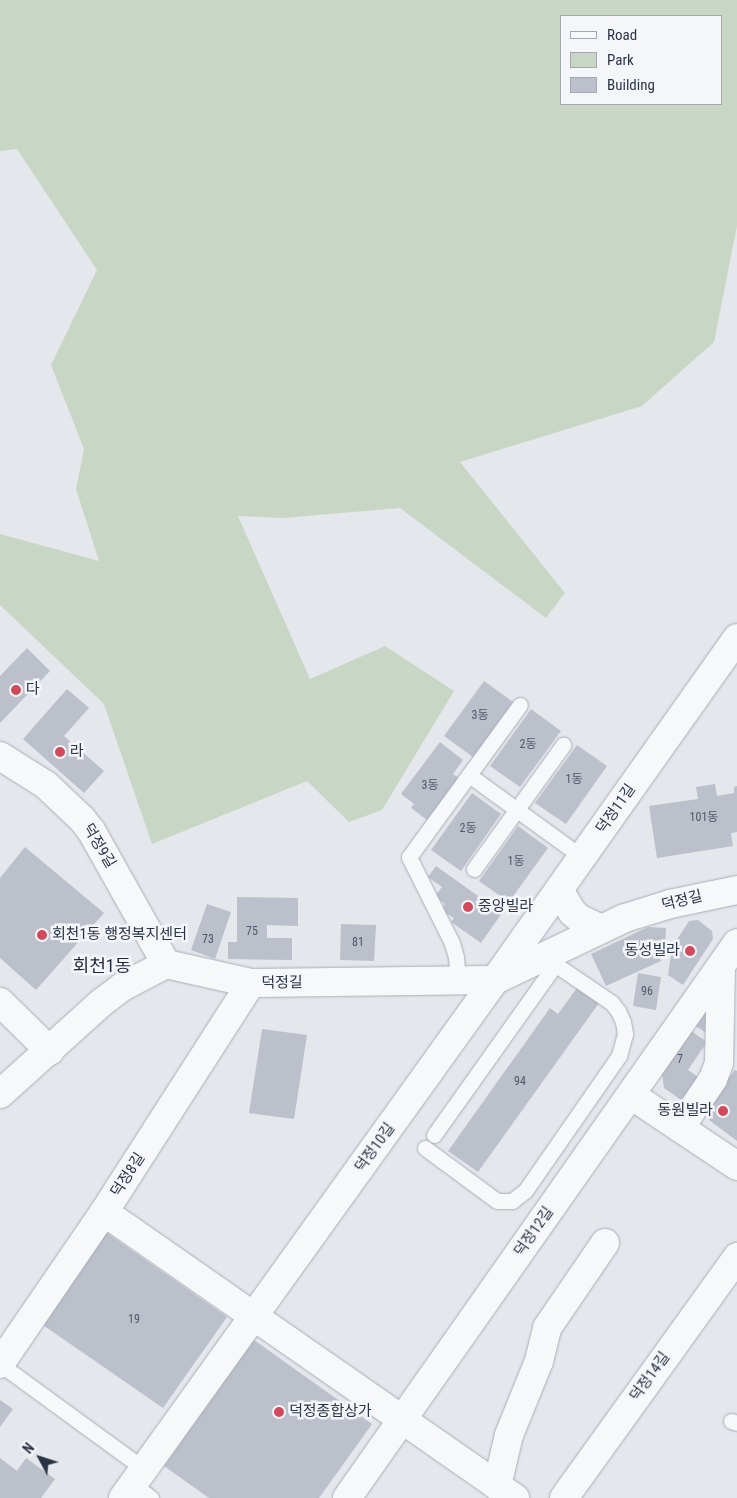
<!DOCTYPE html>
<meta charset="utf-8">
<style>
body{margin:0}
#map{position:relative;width:737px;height:1498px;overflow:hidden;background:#e4e7ec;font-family:"Roboto Condensed","Noto Sans KR",sans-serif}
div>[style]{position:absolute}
.green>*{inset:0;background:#c9d6c5}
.building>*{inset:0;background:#bbc0ca}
.roads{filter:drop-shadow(0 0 1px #a9aeb7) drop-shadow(0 0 1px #a9aeb7)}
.service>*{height:15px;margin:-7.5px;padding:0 7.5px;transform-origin:7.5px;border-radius:7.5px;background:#f7f8fa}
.minor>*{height:28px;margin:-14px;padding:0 14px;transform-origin:14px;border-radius:14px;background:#f7f8fa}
.dots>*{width:14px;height:14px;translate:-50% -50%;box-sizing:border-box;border:2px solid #f4f6f9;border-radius:50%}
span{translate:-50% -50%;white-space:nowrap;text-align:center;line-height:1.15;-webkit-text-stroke:5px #f4f6f9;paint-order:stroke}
.number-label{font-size:12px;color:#4f5766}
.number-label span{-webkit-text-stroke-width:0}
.poi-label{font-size:15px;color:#2b3445}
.left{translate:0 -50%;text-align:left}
.right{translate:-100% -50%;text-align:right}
.street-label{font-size:15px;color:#2b3445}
.quarter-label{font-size:18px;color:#1d2536}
.legend{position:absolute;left:560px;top:15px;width:162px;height:90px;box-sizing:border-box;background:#f4f6f9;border:1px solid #a4a8b1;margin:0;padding:6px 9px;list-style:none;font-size:15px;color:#2b3445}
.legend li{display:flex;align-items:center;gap:10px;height:25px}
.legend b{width:25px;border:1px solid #a4a8b1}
.north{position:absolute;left:15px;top:1433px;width:50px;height:50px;-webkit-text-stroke:4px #f4f6f9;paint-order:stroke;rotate:310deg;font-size:14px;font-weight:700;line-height:20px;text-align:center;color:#2b3445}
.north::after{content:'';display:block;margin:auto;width:18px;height:22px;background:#2b3445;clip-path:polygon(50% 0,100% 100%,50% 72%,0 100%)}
</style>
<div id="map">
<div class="green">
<div style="clip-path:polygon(evenodd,0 0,737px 0,737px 226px,714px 342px,642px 406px,460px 462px,565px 593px,546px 618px,400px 508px,283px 518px,238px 516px,310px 679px,385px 646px,454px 691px,382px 810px,349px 822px,307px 781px,152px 844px,104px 704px,0 605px,0 534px,99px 561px,76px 489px,84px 449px,51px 365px,97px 270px,17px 149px,0 151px,0 0,721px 16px,721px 104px,561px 104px,561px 16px,721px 16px)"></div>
</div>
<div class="building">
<div style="clip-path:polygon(27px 648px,50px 671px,0 723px,0 676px)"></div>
<div style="clip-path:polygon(484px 681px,513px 702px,473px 757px,444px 736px)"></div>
<div style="clip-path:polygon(67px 689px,89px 708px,64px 736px,104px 771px,84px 793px,23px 739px)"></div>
<div style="clip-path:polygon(531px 709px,561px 731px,520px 787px,490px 766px)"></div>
<div style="clip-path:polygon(440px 742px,463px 760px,453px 774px,459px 778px,427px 820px,411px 808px,414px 804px,401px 794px)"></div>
<div style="clip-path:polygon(577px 745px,607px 766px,566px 824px,535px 803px)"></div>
<div style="clip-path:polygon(715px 784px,717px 796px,734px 793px,734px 787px,737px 786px,737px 832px,731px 833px,733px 846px,657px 858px,649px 806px,698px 799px,696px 787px)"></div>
<div style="clip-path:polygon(472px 793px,501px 814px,461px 871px,431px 850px)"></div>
<div style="clip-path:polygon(518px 826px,548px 848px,509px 902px,479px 881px)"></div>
<div style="clip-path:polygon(25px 847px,104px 913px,36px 990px,0 958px,0 878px)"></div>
<div style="clip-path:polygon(436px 866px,502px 913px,481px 943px,451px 922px,454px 918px,441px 910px,445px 904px,435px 896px,442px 887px,428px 877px)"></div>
<div style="clip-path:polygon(237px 897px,298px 898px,298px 926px,267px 925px,267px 938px,292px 938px,292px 960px,228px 959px,228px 942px,237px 942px)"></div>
<div style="clip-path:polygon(207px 904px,231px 912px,215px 959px,191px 950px)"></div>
<div style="clip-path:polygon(698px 920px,712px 931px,713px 939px,683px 985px,668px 975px,671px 955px,677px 946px,674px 944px,689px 921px)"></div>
<div style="clip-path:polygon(341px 924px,376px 925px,374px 961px,340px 960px)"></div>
<div style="clip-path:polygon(648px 927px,666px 928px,665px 948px,657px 951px,661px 961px,606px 986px,591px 954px)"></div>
<div style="clip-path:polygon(638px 973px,661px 977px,656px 1010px,633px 1006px)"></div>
<div style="clip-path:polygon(577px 988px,599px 1003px,478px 1172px,448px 1151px,550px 1008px,558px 1014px)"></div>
<div style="clip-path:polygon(711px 1006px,709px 1035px,690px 1022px)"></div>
<div style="clip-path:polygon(687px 1028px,707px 1042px,688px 1070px,698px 1077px,681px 1100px,664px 1088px,661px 1066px)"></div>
<div style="clip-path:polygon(262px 1029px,307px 1035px,294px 1119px,249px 1113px)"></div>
<div style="clip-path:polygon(735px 1070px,737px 1071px,737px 1141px,709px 1120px,710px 1102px)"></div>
<div style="clip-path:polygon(104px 1231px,227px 1317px,163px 1408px,40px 1323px)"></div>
<div style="clip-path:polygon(254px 1340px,372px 1424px,319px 1498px,209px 1498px,164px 1466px)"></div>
<div style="clip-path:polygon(0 1400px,13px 1409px,0 1427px)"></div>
<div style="clip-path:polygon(0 1458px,17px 1471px,26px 1458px,55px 1479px,41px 1498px,0 1498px)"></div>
</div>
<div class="roads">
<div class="service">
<div style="left:469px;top:775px;width:140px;rotate:36deg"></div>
<div style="left:474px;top:869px;width:153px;rotate:-54.3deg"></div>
<div style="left:458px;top:980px;width:23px;rotate:-95deg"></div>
<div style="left:456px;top:957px;width:15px;rotate:-106deg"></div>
<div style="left:452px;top:943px;width:96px;rotate:-116.6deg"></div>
<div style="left:409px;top:857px;width:188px;rotate:-53.9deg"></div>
<div style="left:434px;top:1135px;width:209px;rotate:-54.6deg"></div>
<div style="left:425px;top:1148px;width:89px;rotate:36.4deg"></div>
<div style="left:497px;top:1201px;width:15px"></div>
<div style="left:512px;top:1201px;width:16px;rotate:-38deg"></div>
<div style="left:525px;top:1191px;width:165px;rotate:-55.2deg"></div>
<div style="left:619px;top:1056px;width:23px;rotate:-75deg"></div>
<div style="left:625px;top:1034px;width:12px;rotate:-99deg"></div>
<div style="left:623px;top:1022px;width:12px;rotate:-114deg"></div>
<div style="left:618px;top:1011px;width:10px;rotate:-127deg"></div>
<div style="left:612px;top:1003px;width:83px;rotate:-145.7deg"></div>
<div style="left:0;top:1364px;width:178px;rotate:36.1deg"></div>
<div style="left:731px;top:1421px;width:6px;rotate:18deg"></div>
<div style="left:133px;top:1484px;width:23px;rotate:38deg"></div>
</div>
<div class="minor">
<div style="left:0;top:756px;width:54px;rotate:32.2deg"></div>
<div style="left:46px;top:785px;width:50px;rotate:43.4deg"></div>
<div style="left:82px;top:819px;width:16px;rotate:52deg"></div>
<div style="left:92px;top:832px;width:151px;rotate:60.7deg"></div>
<div style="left:559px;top:890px;width:26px;rotate:59deg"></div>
<div style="left:572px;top:912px;width:11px;rotate:41deg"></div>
<div style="left:580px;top:919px;width:23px;rotate:25deg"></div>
<div style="left:0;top:1002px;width:70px;rotate:44.4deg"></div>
<div style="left:0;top:1094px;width:136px;rotate:-42deg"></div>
<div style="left:101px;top:1003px;width:26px;rotate:-37deg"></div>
<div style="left:122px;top:987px;width:50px;rotate:-27.6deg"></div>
<div style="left:166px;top:964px;width:87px;rotate:12.6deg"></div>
<div style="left:251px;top:983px;width:244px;rotate:-0.7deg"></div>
<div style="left:495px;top:980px;width:144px;rotate:-25.5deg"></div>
<div style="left:625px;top:918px;width:47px;rotate:-17.3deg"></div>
<div style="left:670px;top:904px;width:68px;rotate:-11.8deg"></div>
<div style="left:631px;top:1095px;width:128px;rotate:33.8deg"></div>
<div style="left:680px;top:1128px;width:59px;rotate:-56deg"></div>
<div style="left:713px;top:1079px;width:17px;rotate:-69deg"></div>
<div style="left:719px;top:1063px;width:97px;rotate:-88.8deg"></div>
<div style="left:104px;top:1212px;width:501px;rotate:34.83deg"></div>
<div style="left:0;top:1364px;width:184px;rotate:-55.6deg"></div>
<div style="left:104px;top:1212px;width:272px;rotate:-57.3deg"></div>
<div style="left:497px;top:1486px;width:52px;rotate:-76.8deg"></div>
<div style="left:509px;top:1435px;width:80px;rotate:-67.9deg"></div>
<div style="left:539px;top:1361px;width:34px;rotate:-76deg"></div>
<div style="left:547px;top:1328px;width:103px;rotate:-55.7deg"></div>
<div style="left:123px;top:1498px;width:638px;rotate:-54.32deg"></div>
<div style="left:495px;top:980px;width:419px;rotate:-54.7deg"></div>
<div style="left:347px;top:1498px;width:678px;rotate:-54.9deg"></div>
<div style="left:564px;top:1498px;width:297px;rotate:-54.3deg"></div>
</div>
</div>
<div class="dots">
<div style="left:16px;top:690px;background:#d1495b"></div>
<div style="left:60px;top:752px;background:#d1495b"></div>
<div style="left:468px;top:907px;background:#d1495b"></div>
<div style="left:42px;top:935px;background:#d1495b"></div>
<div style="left:690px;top:951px;background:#d1495b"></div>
<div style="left:723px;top:1111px;background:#d1495b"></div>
<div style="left:279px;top:1412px;background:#d1495b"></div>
</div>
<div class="number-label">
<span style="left:480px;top:716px">3동</span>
<span style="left:528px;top:745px">2동</span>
<span style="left:574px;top:780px">1동</span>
<span style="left:430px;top:786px">3동</span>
<span style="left:704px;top:818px">101동</span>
<span style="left:468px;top:829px">2동</span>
<span style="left:516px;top:862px">1동</span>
<span style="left:252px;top:932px">75</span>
<span style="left:208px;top:940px">73</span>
<span style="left:358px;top:943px">81</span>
<span style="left:647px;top:992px">96</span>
<span style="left:680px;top:1060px">7</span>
<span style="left:520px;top:1082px">94</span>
<span style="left:134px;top:1320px">19</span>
</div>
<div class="poi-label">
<span class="left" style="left:26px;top:690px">다</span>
<span class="left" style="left:70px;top:752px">라</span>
<span class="left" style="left:478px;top:907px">중앙빌라</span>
<span class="left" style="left:52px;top:935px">회천1동 행정복지센터</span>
<span class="right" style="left:680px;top:951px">동성빌라</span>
<span class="right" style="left:713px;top:1111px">동원빌라</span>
<span class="left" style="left:289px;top:1412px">덕정종합상가</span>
</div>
<div class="street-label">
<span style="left:616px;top:809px;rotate:-55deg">덕정11길</span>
<span style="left:99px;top:846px;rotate:59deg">덕정9길</span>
<span style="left:682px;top:901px;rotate:-14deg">덕정길</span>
<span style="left:282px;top:983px;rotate:-1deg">덕정길</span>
<span style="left:375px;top:1148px;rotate:-54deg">덕정10길</span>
<span style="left:128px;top:1175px;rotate:-57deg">덕정8길</span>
<span style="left:534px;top:1232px;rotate:-55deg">덕정12길</span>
<span style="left:650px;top:1377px;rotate:-54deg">덕정14길</span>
</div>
<div class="quarter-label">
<span style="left:102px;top:966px">회천1동</span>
</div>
<ul class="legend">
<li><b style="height:6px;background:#f7f8fa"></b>Road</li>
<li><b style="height:14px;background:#c9d6c5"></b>Park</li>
<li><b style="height:14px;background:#bbc0ca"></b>Building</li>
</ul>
<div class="north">N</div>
</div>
